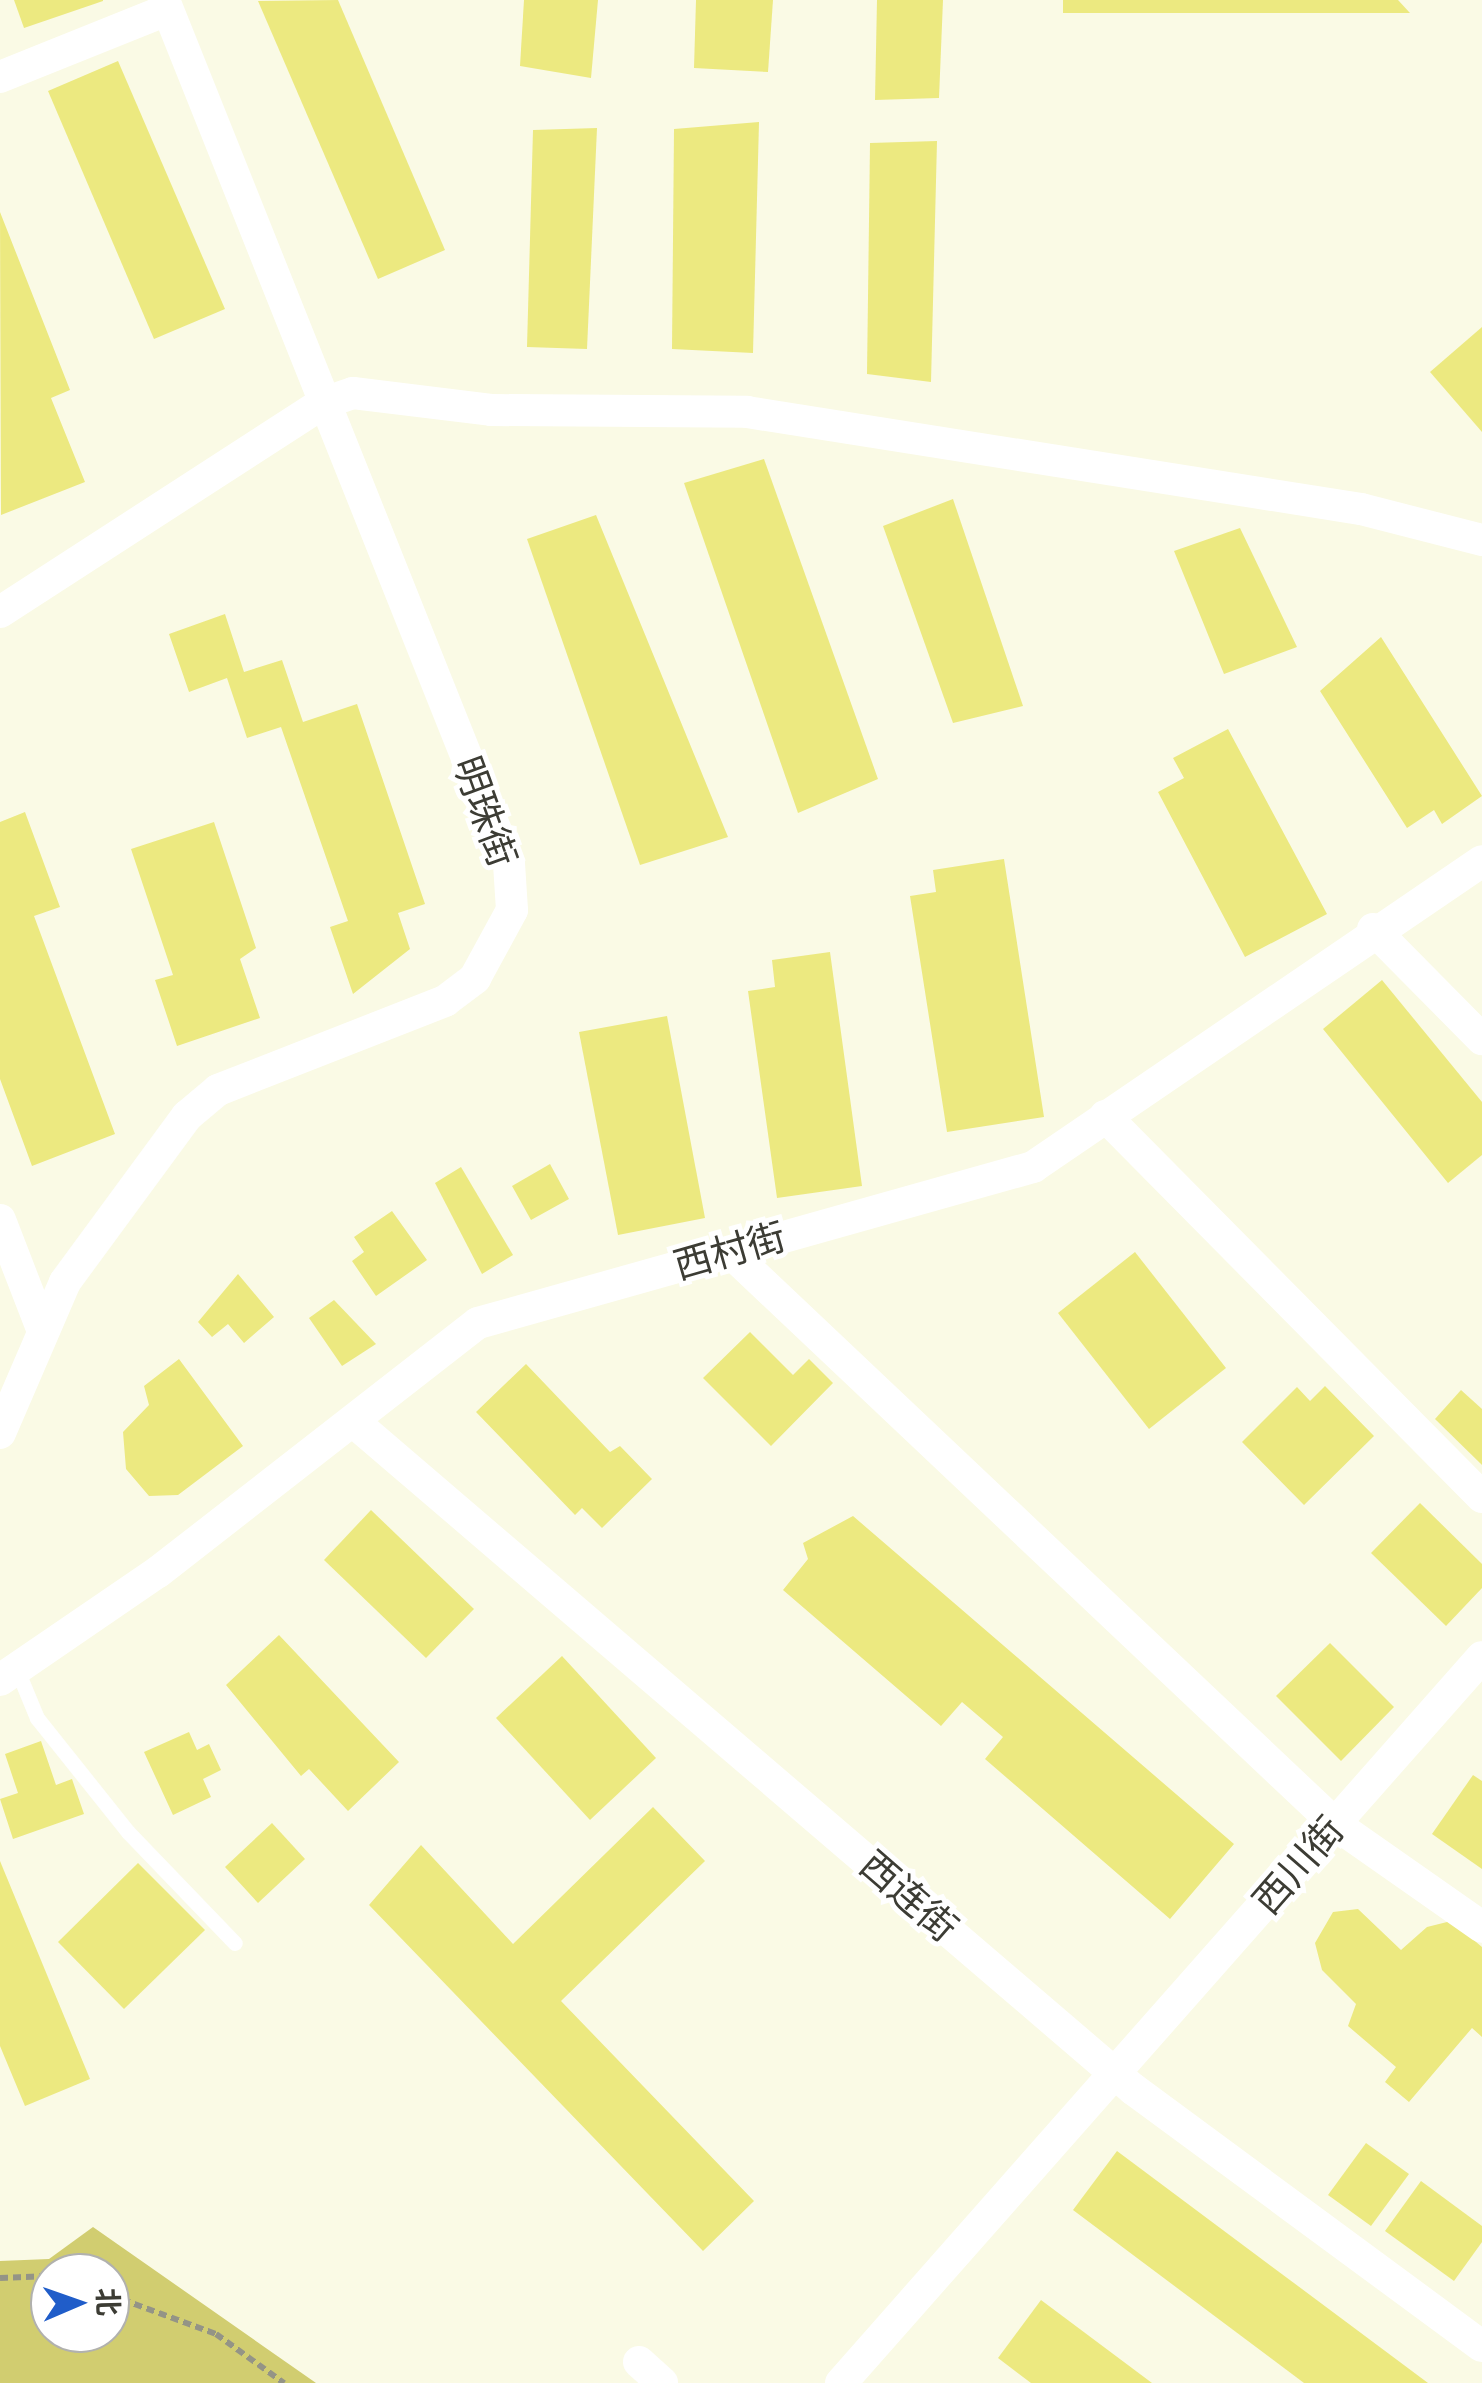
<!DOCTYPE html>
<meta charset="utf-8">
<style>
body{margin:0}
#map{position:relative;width:1482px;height:2383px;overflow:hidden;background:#fafae5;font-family:"Space Grotesk","Noto Sans SC",sans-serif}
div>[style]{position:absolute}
.green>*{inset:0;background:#d1cd70}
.building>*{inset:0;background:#ece980}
.path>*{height:6px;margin-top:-3px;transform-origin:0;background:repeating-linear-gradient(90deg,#949486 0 8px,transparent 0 13px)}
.service>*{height:15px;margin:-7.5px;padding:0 7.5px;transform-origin:7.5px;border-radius:7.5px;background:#fff}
.minor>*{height:32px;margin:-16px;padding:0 16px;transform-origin:16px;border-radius:16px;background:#fff}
span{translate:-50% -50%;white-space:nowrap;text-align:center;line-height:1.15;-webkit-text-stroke:10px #fff;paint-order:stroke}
.street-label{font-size:38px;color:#3c3c34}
.north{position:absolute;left:30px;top:2253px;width:100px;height:100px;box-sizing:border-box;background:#fff;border:2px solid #b1b1ae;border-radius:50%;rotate:88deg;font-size:28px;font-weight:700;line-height:40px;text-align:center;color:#3c3c34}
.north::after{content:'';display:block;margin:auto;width:35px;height:45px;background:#205dc9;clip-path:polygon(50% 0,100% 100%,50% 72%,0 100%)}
</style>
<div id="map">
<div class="green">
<div style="clip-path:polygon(evenodd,93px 2227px,316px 2383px,0 2383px,0 2261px,49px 2259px,93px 2227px,50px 2273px,110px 2273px,110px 2333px,50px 2333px,50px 2273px)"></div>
</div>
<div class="building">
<div style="clip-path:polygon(14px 0,103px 0,103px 1px,24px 28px)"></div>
<div style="clip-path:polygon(338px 0,445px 250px,378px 279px,258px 1px)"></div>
<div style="clip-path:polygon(524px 0,598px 0,591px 78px,520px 66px)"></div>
<div style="clip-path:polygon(696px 0,773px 0,768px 72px,694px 68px)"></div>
<div style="clip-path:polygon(877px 0,943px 0,939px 98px,875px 100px)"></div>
<div style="clip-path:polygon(1063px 0,1398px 0,1410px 13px,1063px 13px)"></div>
<div style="clip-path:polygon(118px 61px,225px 309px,154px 339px,48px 91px)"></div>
<div style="clip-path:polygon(759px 122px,753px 353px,672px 349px,674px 129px)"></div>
<div style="clip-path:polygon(597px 128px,587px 349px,527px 347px,533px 130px)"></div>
<div style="clip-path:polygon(937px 141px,931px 382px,867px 374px,870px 143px)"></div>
<div style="clip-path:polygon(0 212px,70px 390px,51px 398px,85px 482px,1px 515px)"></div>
<div style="clip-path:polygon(1482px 327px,1482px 432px,1430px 372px)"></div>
<div style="clip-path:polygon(764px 459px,878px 779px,798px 813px,684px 483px)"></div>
<div style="clip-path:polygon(953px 499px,1023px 706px,953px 723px,883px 526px)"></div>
<div style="clip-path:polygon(596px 515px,728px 837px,640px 865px,527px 539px)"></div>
<div style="clip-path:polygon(1240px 528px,1297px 647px,1224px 674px,1174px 551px)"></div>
<div style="clip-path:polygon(225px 614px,244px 672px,282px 660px,303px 722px,357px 704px,425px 904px,398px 913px,410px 949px,353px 994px,330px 927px,348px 921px,281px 727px,247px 738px,227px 678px,189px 692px,169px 634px)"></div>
<div style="clip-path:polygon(1381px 637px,1482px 796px,1442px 824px,1434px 810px,1407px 828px,1320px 691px)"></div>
<div style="clip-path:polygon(1228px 729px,1327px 914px,1245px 957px,1158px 792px,1184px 778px,1173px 758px)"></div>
<div style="clip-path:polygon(25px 812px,60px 907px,34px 916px,115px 1134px,32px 1166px,0 1079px,0 822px)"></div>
<div style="clip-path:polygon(214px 822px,256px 948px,240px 959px,260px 1018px,177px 1046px,155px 980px,173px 975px,131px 849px)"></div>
<div style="clip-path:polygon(1004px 859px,1044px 1117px,947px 1132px,910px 896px,936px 892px,933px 870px)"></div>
<div style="clip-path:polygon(830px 952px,862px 1186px,777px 1198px,748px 991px,775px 987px,772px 960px)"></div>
<div style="clip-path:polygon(1382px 980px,1482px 1102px,1482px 1155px,1448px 1183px,1323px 1029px)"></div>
<div style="clip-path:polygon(667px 1016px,705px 1218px,618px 1235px,579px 1032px)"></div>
<div style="clip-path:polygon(550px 1164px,569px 1199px,531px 1220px,512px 1186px)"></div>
<div style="clip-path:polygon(461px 1167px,513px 1255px,482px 1274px,435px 1183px)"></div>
<div style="clip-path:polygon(392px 1211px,427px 1260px,376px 1296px,352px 1261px,364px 1252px,354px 1237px)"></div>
<div style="clip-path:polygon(1135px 1252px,1226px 1368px,1149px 1429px,1058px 1313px)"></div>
<div style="clip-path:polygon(238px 1274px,274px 1317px,244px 1343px,228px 1324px,212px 1337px,198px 1322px)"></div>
<div style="clip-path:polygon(334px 1300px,376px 1344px,342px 1366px,309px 1318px)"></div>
<div style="clip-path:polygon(750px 1332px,793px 1375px,809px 1359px,833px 1383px,771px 1446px,703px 1378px)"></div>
<div style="clip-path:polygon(179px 1359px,243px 1446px,178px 1495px,149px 1496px,126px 1469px,123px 1432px,149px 1405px,144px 1386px)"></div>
<div style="clip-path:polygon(526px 1364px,610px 1452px,620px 1446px,652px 1479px,602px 1528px,582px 1508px,575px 1515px,476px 1412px)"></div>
<div style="clip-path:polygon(1325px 1386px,1374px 1436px,1304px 1505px,1242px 1442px,1297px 1387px,1310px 1401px)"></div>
<div style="clip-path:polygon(1461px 1390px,1482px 1409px,1482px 1465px,1435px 1419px)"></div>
<div style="clip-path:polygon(1420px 1503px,1482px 1564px,1482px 1588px,1446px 1626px,1371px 1553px)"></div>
<div style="clip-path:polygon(371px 1510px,474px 1609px,426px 1658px,324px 1560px)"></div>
<div style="clip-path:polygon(853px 1516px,1234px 1844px,1170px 1919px,985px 1759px,1003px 1737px,962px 1702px,941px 1726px,783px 1590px,808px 1559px,803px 1543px)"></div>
<div style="clip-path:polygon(279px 1635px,399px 1762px,348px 1811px,309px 1769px,301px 1776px,226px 1685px)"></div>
<div style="clip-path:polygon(1330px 1643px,1394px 1707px,1341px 1761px,1276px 1696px)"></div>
<div style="clip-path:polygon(562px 1656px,656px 1758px,590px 1820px,496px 1718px)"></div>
<div style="clip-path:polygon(189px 1732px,197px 1750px,209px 1744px,221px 1770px,203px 1779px,211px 1797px,173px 1815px,144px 1752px)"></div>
<div style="clip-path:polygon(41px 1741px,56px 1785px,72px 1779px,84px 1814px,13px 1839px,0 1799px,18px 1793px,5px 1754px)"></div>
<div style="clip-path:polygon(1473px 1775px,1482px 1781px,1482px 1869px,1432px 1834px)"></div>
<div style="clip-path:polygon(653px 1807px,705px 1861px,561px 2001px,754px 2201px,703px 2251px,369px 1905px,421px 1845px,513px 1944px)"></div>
<div style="clip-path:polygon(272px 1823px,305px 1859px,258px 1903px,225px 1867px)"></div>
<div style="clip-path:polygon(0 1861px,90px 2079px,25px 2106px,0 2046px)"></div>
<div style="clip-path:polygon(138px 1863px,205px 1930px,124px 2009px,58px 1942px)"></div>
<div style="clip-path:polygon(1358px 1909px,1401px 1950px,1427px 1927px,1451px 1921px,1482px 1947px,1482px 2037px,1472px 2028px,1409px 2102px,1385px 2082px,1396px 2067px,1348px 2026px,1356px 2004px,1322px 1970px,1315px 1943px,1333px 1912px)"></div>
<div style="clip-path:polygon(1366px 2143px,1409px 2174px,1371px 2226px,1328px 2195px)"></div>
<div style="clip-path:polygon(1117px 2151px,1428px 2383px,1304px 2383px,1073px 2210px)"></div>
<div style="clip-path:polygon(1421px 2181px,1482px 2226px,1482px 2242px,1454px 2281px,1385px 2231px)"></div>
<div style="clip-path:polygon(1041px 2300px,1152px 2383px,1031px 2383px,998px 2358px)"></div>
</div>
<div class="path">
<div style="left:0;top:2278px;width:50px;rotate:-2.3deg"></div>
<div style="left:110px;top:2295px;width:113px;rotate:20.2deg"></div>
<div style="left:216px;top:2334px;width:84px;rotate:35.8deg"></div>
</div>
<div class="service">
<div style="left:18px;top:1672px;width:50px;rotate:67.6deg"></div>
<div style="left:37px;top:1718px;width:146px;rotate:51.4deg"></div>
<div style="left:128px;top:1832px;width:154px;rotate:46.1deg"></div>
</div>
<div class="minor">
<div style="left:0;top:77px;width:180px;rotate:-21.9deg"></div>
<div style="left:0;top:612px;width:382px;rotate:-32.9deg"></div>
<div style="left:321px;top:404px;width:34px;rotate:-19deg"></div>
<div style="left:353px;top:393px;width:139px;rotate:7deg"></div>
<div style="left:491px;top:410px;width:256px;rotate:0.4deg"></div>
<div style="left:747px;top:412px;width:622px;rotate:8.98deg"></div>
<div style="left:1361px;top:509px;width:125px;rotate:14.4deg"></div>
<div style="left:1373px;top:929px;width:155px;rotate:45.3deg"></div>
<div style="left:1105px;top:1116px;width:536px;rotate:45.3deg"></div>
<div style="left:0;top:1220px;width:114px;rotate:68.9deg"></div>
<div style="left:730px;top:1252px;width:833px;rotate:43.39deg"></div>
<div style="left:1335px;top:1824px;width:179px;rotate:35deg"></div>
<div style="left:354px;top:1422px;width:1026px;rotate:40.57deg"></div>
<div style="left:1133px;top:2089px;width:433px;rotate:36.4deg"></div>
<div style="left:0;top:1433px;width:164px;rotate:-66.7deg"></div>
<div style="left:65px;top:1282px;width:206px;rotate:-53.7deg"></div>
<div style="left:187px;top:1116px;width:40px;rotate:-40deg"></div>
<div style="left:218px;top:1090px;width:244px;rotate:-21.4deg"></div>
<div style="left:445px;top:1001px;width:38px;rotate:-37deg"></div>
<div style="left:475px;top:978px;width:77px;rotate:-61.4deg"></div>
<div style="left:512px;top:910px;width:47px;rotate:-93.7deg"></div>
<div style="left:509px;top:863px;width:929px;rotate:-111.79deg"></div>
<div style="left:0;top:1680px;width:191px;rotate:-34.4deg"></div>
<div style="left:158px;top:1572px;width:405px;rotate:-37.9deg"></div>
<div style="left:478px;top:1323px;width:577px;rotate:-15.7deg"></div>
<div style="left:1033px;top:1167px;width:543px;rotate:-34.27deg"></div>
<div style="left:639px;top:2362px;width:31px;rotate:42deg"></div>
<div style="left:841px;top:2383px;width:968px;rotate:-48.56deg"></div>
</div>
<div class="street-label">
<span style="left:484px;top:812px;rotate:70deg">明珠街</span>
<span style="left:730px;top:1252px;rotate:-16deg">西村街</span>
<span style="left:1299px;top:1866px;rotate:-49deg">西川街</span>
<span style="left:908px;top:1897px;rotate:41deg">西连街</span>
</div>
<div class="north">北</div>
</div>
